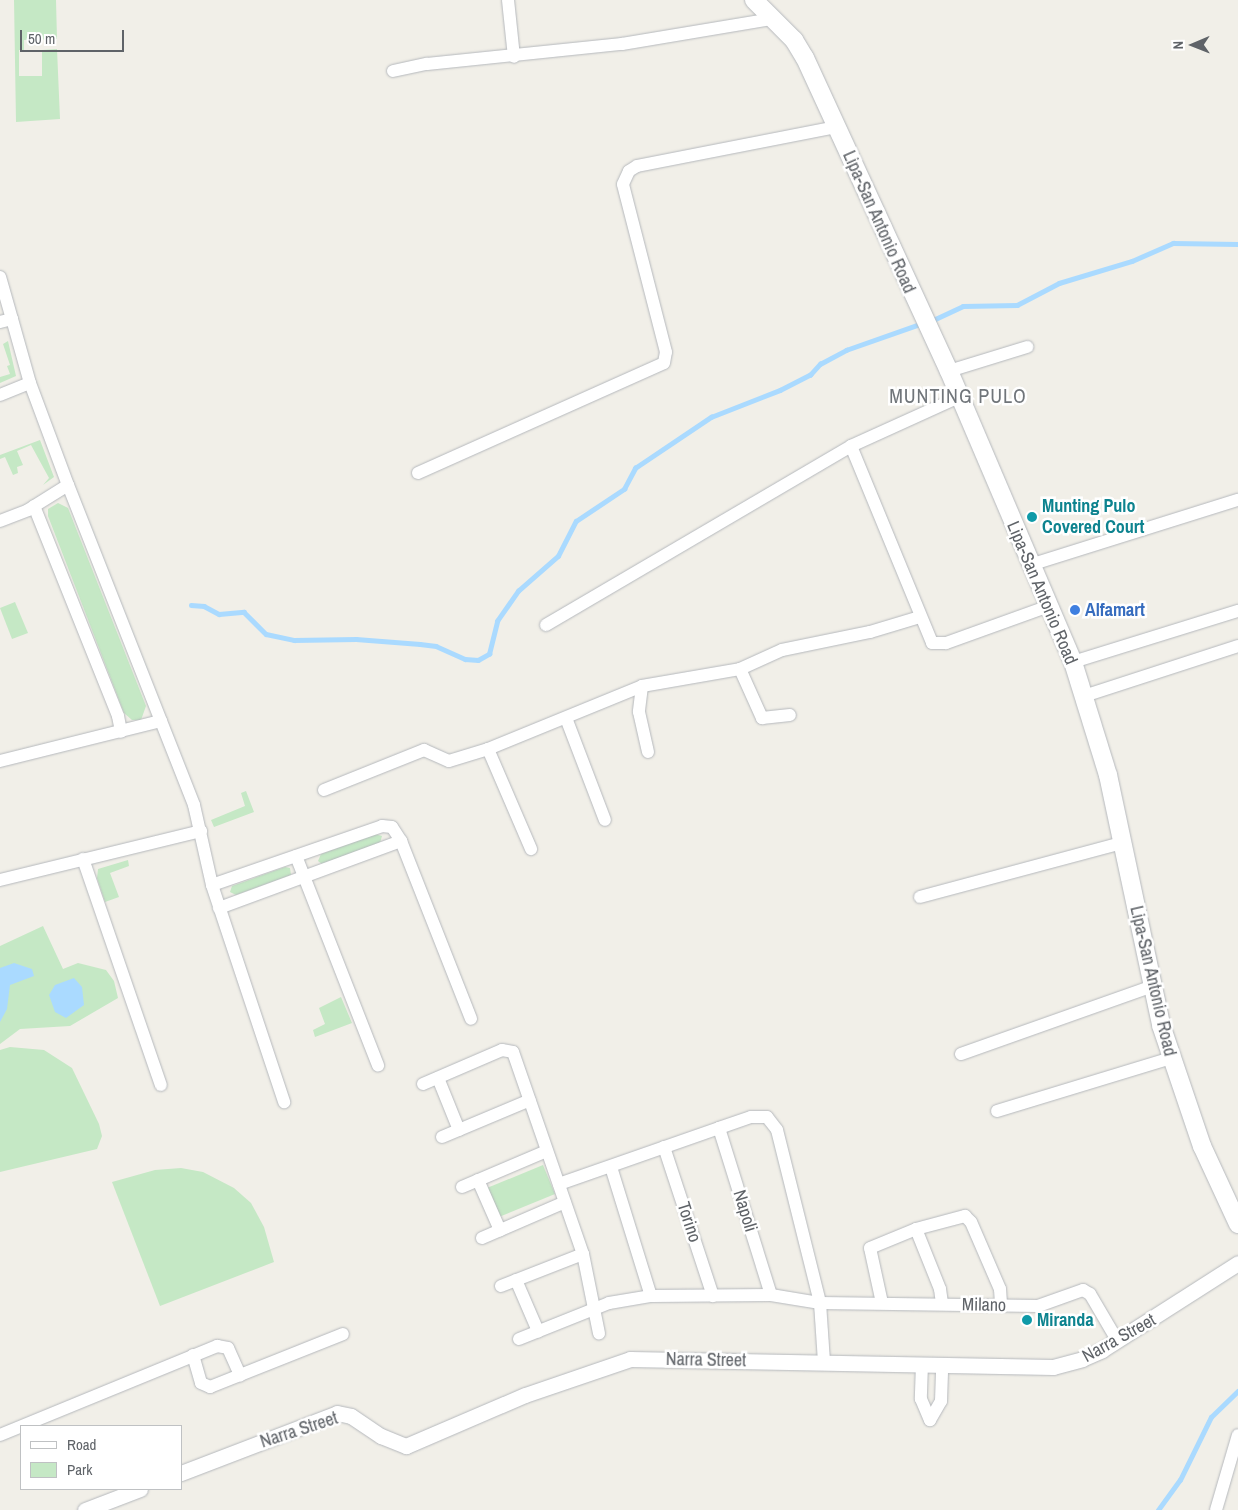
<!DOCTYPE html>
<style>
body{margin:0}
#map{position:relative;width:1238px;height:1510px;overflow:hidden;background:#f1efe8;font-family:"Archivo Narrow",sans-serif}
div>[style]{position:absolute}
.green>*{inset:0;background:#c5e8c5}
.water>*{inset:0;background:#aadaff}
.stream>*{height:4.5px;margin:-2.25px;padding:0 2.25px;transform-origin:2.25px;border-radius:2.25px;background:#aadaff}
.roads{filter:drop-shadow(0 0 1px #b5b8bc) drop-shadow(0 0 1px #b5b8bc)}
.minor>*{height:12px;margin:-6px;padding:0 6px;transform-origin:6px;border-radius:6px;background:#fff}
.tertiary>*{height:15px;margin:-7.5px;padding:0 7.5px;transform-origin:7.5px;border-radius:7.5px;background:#fff}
.secondary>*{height:18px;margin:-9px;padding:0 9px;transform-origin:9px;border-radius:9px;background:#fff}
.dots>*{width:14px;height:14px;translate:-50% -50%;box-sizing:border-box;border:2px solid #fff;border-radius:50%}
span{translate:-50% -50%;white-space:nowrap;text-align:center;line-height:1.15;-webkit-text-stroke:5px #fff;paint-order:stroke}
.street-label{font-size:18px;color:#5f6368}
.culture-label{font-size:18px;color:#0d838f;font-weight:700}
.left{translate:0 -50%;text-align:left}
.shop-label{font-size:18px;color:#366cbe;font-weight:700}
.quarter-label{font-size:20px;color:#70757a;letter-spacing:1px}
.legend{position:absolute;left:20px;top:1425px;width:162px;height:65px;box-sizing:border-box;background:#fff;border:1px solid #bfc1c3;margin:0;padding:6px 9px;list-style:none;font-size:15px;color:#5f6368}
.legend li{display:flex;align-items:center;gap:10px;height:25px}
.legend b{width:25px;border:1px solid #bfc1c3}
.north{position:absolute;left:1168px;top:20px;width:50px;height:50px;-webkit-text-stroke:4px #fff;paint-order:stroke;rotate:269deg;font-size:14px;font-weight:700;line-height:20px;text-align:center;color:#5f6368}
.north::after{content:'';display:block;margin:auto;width:18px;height:22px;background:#5f6368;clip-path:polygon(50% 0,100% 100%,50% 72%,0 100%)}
.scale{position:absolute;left:20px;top:30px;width:104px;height:22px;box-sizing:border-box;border:2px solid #5f6368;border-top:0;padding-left:6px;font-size:15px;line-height:18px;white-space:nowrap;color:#5f6368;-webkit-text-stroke:4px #fff;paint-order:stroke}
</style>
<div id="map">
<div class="green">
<div style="clip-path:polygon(14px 0,56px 0,57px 39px,24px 40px,24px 50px,19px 50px,19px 76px,42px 76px,42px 50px,57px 49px,60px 119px,16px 122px)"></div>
<div style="clip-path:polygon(8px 341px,16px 376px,0 383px,0 377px,10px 374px,7px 366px,10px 365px,3px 344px)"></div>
<div style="clip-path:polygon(40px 440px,54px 477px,43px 485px,49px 478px,31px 445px,17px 451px,23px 465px,17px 467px,18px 473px,13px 475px,5px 457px,0 459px,0 455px)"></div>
<div style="clip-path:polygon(58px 503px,68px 508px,146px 706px,141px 720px,132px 720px,124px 713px,48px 516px,48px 509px)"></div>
<div style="clip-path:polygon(15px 602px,28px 633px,12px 639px,0 608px)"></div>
<div style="clip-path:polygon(246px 791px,254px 812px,214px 827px,211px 820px,245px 806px,241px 793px)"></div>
<div style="clip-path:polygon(375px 834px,382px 836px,380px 843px,322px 864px,318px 861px,321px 854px)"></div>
<div style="clip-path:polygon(128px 860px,129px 866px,110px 873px,119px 897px,105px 902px,97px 878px,98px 869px)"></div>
<div style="clip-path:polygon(285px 867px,290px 868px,291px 875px,236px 895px,230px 892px,232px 886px)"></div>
<div style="clip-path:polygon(43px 926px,63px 969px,78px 963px,106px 970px,114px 981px,118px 998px,70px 1026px,20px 1029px,0 1044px,0 946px)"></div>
<div style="clip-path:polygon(341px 997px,352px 1023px,315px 1037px,313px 1030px,325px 1024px,319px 1008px)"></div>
<div style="clip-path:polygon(10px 1047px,44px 1050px,72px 1068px,99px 1124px,102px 1136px,97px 1149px,0 1172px,0 1050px)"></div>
<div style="clip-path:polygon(543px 1165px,555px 1194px,499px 1217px,487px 1188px)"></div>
<div style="clip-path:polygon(181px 1168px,203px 1172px,234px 1188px,251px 1203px,264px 1227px,274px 1262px,160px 1306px,112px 1182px,155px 1170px)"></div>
</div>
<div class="water">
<div style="clip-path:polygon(14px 963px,32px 969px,34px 976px,10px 985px,7px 1009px,0 1022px,0 968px)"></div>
<div style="clip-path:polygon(74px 978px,82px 987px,84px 1005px,66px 1018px,55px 1012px,49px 995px,55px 985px)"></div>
</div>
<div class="stream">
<div style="left:931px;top:321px;width:35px;rotate:-25deg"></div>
<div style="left:963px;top:306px;width:54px;rotate:-1.1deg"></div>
<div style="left:1017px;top:305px;width:47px;rotate:-27.6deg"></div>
<div style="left:1059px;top:283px;width:76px;rotate:-16.8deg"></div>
<div style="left:1132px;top:261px;width:45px;rotate:-23.7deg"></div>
<div style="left:1173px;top:243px;width:65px;rotate:0.9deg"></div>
<div style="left:191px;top:605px;width:13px;rotate:4deg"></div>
<div style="left:204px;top:606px;width:17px;rotate:28deg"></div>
<div style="left:219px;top:614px;width:25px;rotate:-5deg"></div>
<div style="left:244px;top:612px;width:31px;rotate:45deg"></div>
<div style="left:266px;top:634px;width:29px;rotate:12deg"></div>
<div style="left:294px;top:640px;width:62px;rotate:-0.9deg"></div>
<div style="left:356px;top:639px;width:64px;rotate:4.5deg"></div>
<div style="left:420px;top:644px;width:16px;rotate:7deg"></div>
<div style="left:436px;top:646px;width:32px;rotate:24deg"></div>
<div style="left:465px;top:659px;width:13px;rotate:4deg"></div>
<div style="left:478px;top:660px;width:13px;rotate:-29deg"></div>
<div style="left:489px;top:654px;width:34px;rotate:-76deg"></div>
<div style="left:497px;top:621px;width:37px;rotate:-55deg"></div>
<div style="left:518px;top:591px;width:53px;rotate:-41.2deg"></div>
<div style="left:558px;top:556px;width:39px;rotate:-63deg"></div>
<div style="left:576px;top:521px;width:58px;rotate:-33.7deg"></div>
<div style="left:624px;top:489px;width:24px;rotate:-62deg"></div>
<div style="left:635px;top:468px;width:92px;rotate:-33.9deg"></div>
<div style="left:711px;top:417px;width:74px;rotate:-21.4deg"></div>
<div style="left:780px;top:390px;width:34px;rotate:-27deg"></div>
<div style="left:810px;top:375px;width:15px;rotate:-48deg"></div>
<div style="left:820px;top:364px;width:30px;rotate:-28deg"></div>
<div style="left:846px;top:350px;width:82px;rotate:-19.3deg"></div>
<div style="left:1158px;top:1510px;width:37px;rotate:-54deg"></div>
<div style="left:1180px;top:1480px;width:70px;rotate:-63.8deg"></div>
<div style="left:1211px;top:1417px;width:37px;rotate:-44deg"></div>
</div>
<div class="roads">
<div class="minor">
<div style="left:508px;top:0;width:57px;rotate:84deg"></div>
<div style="left:393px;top:71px;width:35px;rotate:-12deg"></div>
<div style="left:427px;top:64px;width:196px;rotate:-5.9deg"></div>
<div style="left:622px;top:44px;width:151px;rotate:-9.5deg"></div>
<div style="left:0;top:277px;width:44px;rotate:74.1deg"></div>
<div style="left:12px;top:319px;width:12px;rotate:166deg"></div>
<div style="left:12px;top:319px;width:66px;rotate:74.3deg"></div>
<div style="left:30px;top:383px;width:109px;rotate:69.6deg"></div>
<div style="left:68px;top:485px;width:344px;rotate:68.5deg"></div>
<div style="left:194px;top:805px;width:82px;rotate:77.3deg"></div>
<div style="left:212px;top:885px;width:229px;rotate:71.6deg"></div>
<div style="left:949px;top:371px;width:82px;rotate:-17.1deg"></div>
<div style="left:0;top:395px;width:32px;rotate:-22deg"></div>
<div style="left:851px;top:446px;width:213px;rotate:67.6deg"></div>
<div style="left:932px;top:643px;width:14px"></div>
<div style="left:946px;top:643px;width:109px;rotate:-19.8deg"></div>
<div style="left:418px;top:473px;width:269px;rotate:-24.1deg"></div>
<div style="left:664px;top:363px;width:11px;rotate:-80deg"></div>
<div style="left:666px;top:352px;width:173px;rotate:-104.4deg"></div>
<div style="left:623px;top:184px;width:14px;rotate:-65deg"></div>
<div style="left:629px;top:171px;width:9px;rotate:-32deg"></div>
<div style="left:637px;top:166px;width:203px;rotate:-11.1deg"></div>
<div style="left:34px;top:506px;width:226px;rotate:68.2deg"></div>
<div style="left:118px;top:716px;width:16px;rotate:79deg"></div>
<div style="left:0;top:521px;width:30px;rotate:-21deg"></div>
<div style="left:28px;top:510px;width:47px;rotate:-32deg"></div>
<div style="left:1030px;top:565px;width:218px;rotate:-17.4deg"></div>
<div style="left:546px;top:625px;width:354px;rotate:-30.4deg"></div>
<div style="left:851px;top:446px;width:119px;rotate:-24.4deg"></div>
<div style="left:1073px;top:662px;width:173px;rotate:-17.2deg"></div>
<div style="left:740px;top:669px;width:54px;rotate:65.8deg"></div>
<div style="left:762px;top:718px;width:28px;rotate:-6deg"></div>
<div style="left:642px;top:686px;width:26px;rotate:97deg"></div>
<div style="left:639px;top:712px;width:41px;rotate:77.3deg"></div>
<div style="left:1084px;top:696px;width:162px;rotate:-18deg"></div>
<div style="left:566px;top:718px;width:109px;rotate:69.1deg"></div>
<div style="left:488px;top:749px;width:109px;rotate:66.7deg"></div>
<div style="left:0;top:761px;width:166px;rotate:-14deg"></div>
<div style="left:324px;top:790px;width:108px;rotate:-21.8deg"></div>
<div style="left:424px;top:750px;width:27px;rotate:24deg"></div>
<div style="left:449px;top:761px;width:41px;rotate:-17.1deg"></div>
<div style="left:488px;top:749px;width:166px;rotate:-22.2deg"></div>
<div style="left:642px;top:686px;width:99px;rotate:-9.8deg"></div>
<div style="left:740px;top:669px;width:46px;rotate:-24.3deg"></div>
<div style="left:782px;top:650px;width:90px;rotate:-11.6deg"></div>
<div style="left:870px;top:632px;width:52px;rotate:-16.7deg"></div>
<div style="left:296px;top:856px;width:225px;rotate:68.6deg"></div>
<div style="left:83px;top:859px;width:239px;rotate:71deg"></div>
<div style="left:0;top:880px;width:207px;rotate:-13.7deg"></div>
<div style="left:212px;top:885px;width:180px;rotate:-19.1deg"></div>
<div style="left:382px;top:826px;width:10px;rotate:6deg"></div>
<div style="left:392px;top:827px;width:17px;rotate:57deg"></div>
<div style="left:401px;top:841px;width:191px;rotate:68.5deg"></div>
<div style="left:920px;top:897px;width:209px;rotate:-15deg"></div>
<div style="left:219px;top:908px;width:194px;rotate:-20.2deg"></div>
<div style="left:961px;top:1054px;width:204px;rotate:-19.5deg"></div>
<div style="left:438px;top:1078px;width:56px;rotate:68deg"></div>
<div style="left:423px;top:1084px;width:86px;rotate:-23.3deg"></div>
<div style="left:502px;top:1050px;width:11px;rotate:10deg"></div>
<div style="left:513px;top:1052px;width:214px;rotate:70.9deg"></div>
<div style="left:583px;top:1254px;width:81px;rotate:78.6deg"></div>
<div style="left:997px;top:1111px;width:182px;rotate:-16.9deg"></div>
<div style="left:719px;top:1128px;width:175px;rotate:72.7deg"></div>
<div style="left:442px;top:1137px;width:95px;rotate:-22.8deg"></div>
<div style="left:664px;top:1147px;width:157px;rotate:71.8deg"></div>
<div style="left:611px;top:1167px;width:135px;rotate:72.8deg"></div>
<div style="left:478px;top:1180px;width:55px;rotate:66.3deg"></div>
<div style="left:559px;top:1184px;width:170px;rotate:-19.3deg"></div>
<div style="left:719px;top:1128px;width:34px;rotate:-19deg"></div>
<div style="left:751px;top:1117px;width:16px"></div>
<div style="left:767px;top:1117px;width:16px;rotate:52deg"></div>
<div style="left:777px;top:1130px;width:178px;rotate:76deg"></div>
<div style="left:820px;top:1303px;width:59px;rotate:86.1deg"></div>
<div style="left:462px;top:1187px;width:92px;rotate:-23deg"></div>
<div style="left:916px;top:1229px;width:65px;rotate:68.2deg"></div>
<div style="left:940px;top:1289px;width:15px;rotate:82deg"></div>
<div style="left:482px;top:1238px;width:90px;rotate:-23.4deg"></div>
<div style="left:516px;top:1280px;width:56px;rotate:66.7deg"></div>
<div style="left:501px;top:1286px;width:88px;rotate:-21.3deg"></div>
<div style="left:882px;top:1303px;width:56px;rotate:-102.3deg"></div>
<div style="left:870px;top:1248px;width:50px;rotate:-22.4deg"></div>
<div style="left:916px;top:1229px;width:51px;rotate:-14.9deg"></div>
<div style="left:965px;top:1216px;width:8px;rotate:45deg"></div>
<div style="left:971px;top:1222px;width:73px;rotate:66.6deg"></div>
<div style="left:1000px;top:1289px;width:16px;rotate:86deg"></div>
<div style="left:519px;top:1339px;width:97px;rotate:-21.8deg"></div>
<div style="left:609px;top:1303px;width:43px;rotate:-9.5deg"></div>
<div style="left:651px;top:1296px;width:120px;rotate:-0.5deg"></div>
<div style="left:771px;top:1295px;width:50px;rotate:9.3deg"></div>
<div style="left:820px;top:1303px;width:218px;rotate:0.8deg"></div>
<div style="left:1038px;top:1306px;width:48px;rotate:-19.6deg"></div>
<div style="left:1083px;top:1290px;width:8px;rotate:30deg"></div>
<div style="left:1090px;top:1294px;width:53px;rotate:59.6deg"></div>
<div style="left:193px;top:1355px;width:29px;rotate:74deg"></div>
<div style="left:201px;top:1383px;width:10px;rotate:24deg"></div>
<div style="left:210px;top:1387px;width:143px;rotate:-21.7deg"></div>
<div style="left:922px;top:1364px;width:35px;rotate:92deg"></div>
<div style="left:921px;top:1399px;width:23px;rotate:67deg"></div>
<div style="left:930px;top:1420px;width:22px;rotate:-60deg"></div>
<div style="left:941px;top:1401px;width:37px;rotate:-88deg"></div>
<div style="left:0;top:1435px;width:235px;rotate:-22.3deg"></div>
<div style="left:217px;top:1346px;width:11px;rotate:10deg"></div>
<div style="left:228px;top:1348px;width:30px;rotate:66deg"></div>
<div style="left:1216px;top:1510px;width:78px;rotate:-73.7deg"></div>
</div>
<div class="tertiary">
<div style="left:181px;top:1473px;width:167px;rotate:-21deg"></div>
<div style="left:337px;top:1413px;width:14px;rotate:12deg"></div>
<div style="left:351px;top:1416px;width:36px;rotate:34deg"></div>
<div style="left:381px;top:1436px;width:27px;rotate:22deg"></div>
<div style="left:406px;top:1446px;width:129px;rotate:-23.2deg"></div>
<div style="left:525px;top:1395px;width:111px;rotate:-18.9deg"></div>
<div style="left:630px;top:1359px;width:423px;rotate:1.1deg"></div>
<div style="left:1053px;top:1367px;width:30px;rotate:-15deg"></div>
<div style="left:1082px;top:1359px;width:22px;rotate:-24deg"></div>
<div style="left:1102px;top:1350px;width:161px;rotate:-32.6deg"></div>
<div style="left:85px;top:1510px;width:59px;rotate:-20.9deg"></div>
</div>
<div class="secondary">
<div style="left:754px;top:0;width:57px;rotate:45deg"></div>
<div style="left:794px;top:40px;width:21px;rotate:59deg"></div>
<div style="left:805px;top:58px;width:345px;rotate:65.3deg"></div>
<div style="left:949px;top:371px;width:316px;rotate:66.9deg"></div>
<div style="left:1073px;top:662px;width:118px;rotate:72.8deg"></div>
<div style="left:1108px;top:775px;width:256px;rotate:78deg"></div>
<div style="left:1161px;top:1025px;width:128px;rotate:71.3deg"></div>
<div style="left:1202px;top:1146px;width:86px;rotate:65.2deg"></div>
</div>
</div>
<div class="dots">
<div style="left:1032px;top:517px;background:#0f9aa8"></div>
<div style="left:1075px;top:610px;background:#3f7fe0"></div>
<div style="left:1027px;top:1320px;background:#0f9aa8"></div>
</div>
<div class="street-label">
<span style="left:879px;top:222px;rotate:66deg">Lipa-San Antonio Road</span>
<span style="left:1042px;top:593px;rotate:67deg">Lipa-San Antonio Road</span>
<span style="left:1153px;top:981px;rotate:77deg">Lipa-San Antonio Road</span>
<span style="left:745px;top:1211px;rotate:73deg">Napoli</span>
<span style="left:689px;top:1222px;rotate:72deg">Torino</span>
<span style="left:984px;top:1305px;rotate:1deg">Milano</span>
<span style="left:1119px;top:1338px;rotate:-29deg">Narra Street</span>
<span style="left:706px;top:1360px;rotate:1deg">Narra Street</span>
<span style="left:299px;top:1430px;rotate:-18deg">Narra Street</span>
</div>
<div class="culture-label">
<span class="left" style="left:1042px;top:517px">Munting Pulo<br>Covered Court</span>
<span class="left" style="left:1037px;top:1320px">Miranda</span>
</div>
<div class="shop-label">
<span class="left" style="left:1085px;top:610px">Alfamart</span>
</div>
<div class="quarter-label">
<span style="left:958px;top:395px">MUNTING PULO</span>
</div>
<ul class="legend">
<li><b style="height:6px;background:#fff"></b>Road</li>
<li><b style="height:14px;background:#c5e8c5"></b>Park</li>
</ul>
<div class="north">N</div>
<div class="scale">50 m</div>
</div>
